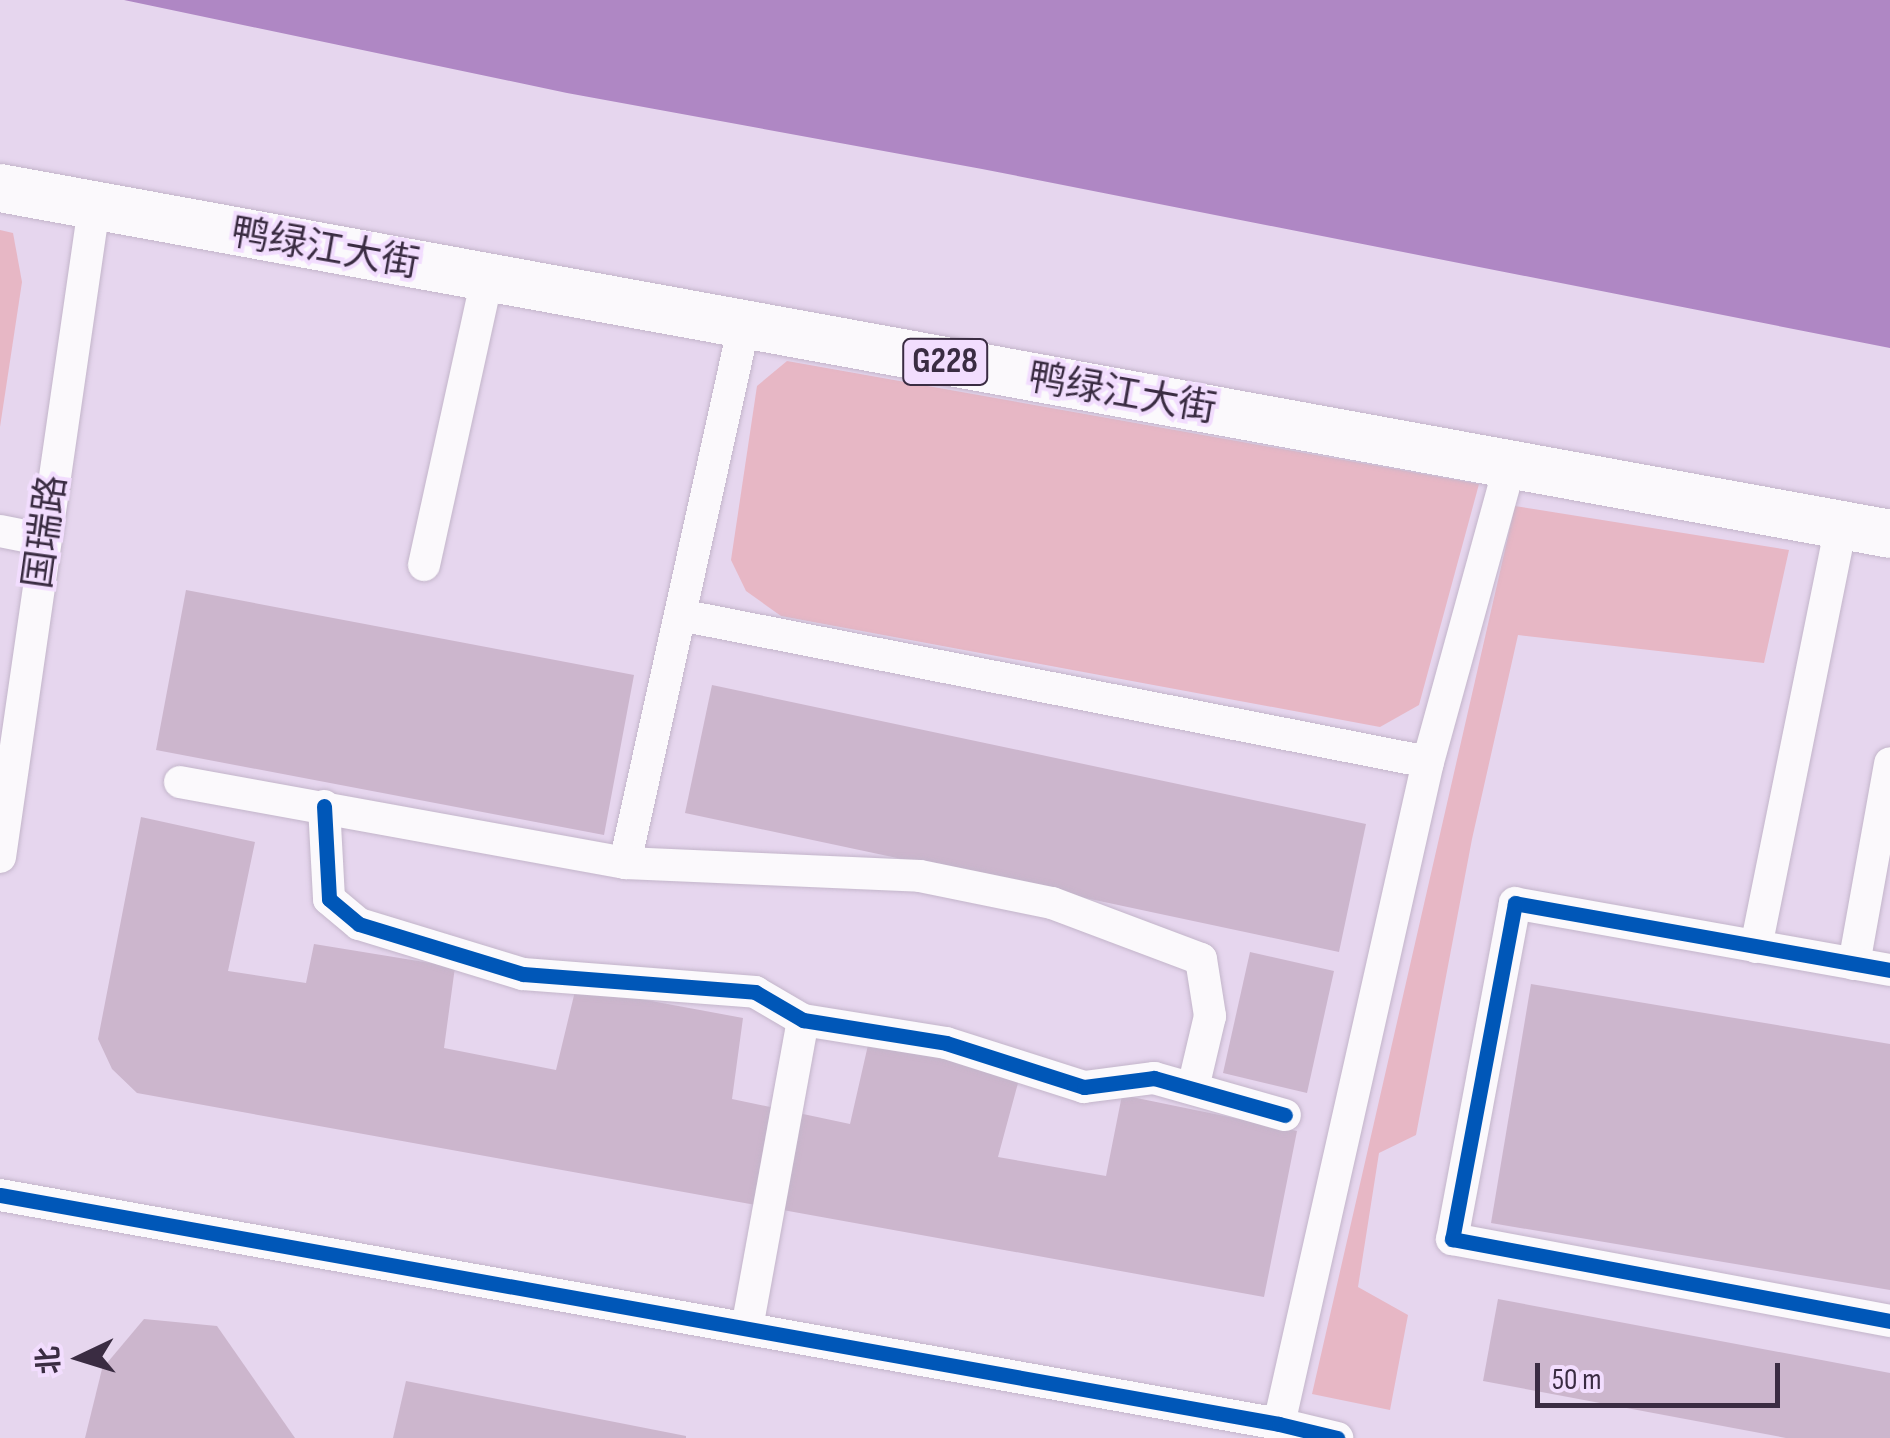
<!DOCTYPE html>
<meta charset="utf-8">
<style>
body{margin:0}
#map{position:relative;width:1890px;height:1438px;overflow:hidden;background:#e6d6ee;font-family:"Sofia Sans Condensed","Noto Sans SC",sans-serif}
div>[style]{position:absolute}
.green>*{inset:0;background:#e7b7c5}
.water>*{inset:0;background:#af87c4}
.building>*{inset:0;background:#ccb6cd}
.roads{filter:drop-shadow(0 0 2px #c3b5ca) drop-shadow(0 0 2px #c3b5ca)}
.minor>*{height:32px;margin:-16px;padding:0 16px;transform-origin:16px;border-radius:16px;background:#fbf9fc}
.highway>*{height:48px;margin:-24px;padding:0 24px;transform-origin:24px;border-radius:24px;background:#fbf9fc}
.cycleway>*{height:15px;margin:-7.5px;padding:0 7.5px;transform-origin:7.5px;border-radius:7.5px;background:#0057b8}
span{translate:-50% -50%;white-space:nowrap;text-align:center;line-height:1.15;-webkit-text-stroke:8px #f2ddfe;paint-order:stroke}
.shield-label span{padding:2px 8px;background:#f2ddfe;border:2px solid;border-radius:8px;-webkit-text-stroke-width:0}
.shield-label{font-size:35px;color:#3a2c42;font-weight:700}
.street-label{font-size:38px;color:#3a2c42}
.north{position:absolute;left:30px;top:1308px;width:100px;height:100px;-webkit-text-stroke:8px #f2ddfe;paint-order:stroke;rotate:266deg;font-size:28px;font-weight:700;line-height:40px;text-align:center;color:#3a2c42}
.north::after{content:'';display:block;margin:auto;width:35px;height:45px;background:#3a2c42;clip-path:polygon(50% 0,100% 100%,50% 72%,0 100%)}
.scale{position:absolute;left:1535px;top:1363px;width:245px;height:45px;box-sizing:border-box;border:5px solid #3a2c42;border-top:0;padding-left:12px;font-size:30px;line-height:35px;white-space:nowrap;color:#3a2c42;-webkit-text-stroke:8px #f2ddfe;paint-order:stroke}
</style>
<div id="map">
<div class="green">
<div style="clip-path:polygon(0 230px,13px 233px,22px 282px,0 427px)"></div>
<div style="clip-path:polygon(787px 361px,1479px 484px,1419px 705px,1380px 727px,781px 616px,746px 591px,731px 560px,757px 386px)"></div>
<div style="clip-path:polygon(1515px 506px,1789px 550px,1764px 663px,1518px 635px,1472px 839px,1416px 1135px,1379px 1153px,1358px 1287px,1408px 1315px,1390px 1410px,1312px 1394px)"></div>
</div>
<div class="water">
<div style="clip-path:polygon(124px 0,1890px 0,1890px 348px,982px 169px,567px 93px)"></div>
</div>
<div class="building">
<div style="clip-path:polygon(186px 590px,634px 675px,604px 835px,156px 750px)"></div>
<div style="clip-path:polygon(712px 685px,1366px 824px,1339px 952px,685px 813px)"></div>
<div style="clip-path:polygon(141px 817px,255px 842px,228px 971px,306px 983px,314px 944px,455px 967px,444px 1048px,556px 1070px,576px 987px,743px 1018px,732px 1099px,850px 1124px,868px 1045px,1021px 1072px,998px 1157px,1106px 1176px,1122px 1095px,1297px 1131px,1264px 1297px,137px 1093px,112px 1069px,98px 1039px)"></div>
<div style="clip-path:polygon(1250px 952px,1334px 971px,1307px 1093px,1223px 1073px)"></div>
<div style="clip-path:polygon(1531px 984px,1890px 1044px,1890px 1290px,1491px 1223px)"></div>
<div style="clip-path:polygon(1498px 1299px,1890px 1373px,1890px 1438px,1786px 1438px,1483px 1381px)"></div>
<div style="clip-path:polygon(144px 1319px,217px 1326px,295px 1438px,85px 1438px,102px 1369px)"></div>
<div style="clip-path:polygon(406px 1381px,686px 1436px,686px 1438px,393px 1438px)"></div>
</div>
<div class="roads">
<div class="minor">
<div style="left:0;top:531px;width:46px;rotate:11.3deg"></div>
<div style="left:424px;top:565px;width:293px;rotate:-77.6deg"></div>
<div style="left:680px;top:615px;width:762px;rotate:11.12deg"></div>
<div style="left:1428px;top:762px;width:308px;rotate:-74.6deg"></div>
<div style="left:180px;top:782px;width:452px;rotate:10.3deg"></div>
<div style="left:625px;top:863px;width:551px;rotate:-77.53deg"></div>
<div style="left:324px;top:806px;width:93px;rotate:86.9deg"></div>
<div style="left:329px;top:899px;width:39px;rotate:40deg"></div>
<div style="left:359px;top:924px;width:171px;rotate:17deg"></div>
<div style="left:523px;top:974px;width:233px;rotate:4.4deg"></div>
<div style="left:755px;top:992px;width:56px;rotate:30.3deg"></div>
<div style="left:803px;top:1020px;width:145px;rotate:9.1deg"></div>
<div style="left:946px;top:1043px;width:145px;rotate:17.7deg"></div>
<div style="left:1084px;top:1087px;width:71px;rotate:-7.3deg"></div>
<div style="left:1154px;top:1078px;width:136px;rotate:15.8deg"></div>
<div style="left:0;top:857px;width:657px;rotate:-81.77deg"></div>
<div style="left:625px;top:863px;width:295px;rotate:2.5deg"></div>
<div style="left:920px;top:876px;width:135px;rotate:11.6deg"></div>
<div style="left:1052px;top:903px;width:159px;rotate:20.6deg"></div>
<div style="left:1201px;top:959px;width:58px;rotate:81deg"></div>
<div style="left:1210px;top:1016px;width:74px;rotate:103.3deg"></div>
<div style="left:1756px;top:947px;width:430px;rotate:-78.6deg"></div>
<div style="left:1854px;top:964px;width:204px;rotate:-79.8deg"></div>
<div style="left:1890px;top:970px;width:381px;rotate:-169.9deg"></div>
<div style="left:1515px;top:903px;width:342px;rotate:100.6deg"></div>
<div style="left:1452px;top:1239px;width:446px;rotate:10.6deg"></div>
<div style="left:0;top:1195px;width:1299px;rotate:10.15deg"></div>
<div style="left:1279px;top:1424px;width:60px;rotate:13.6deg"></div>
<div style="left:747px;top:1328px;width:313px;rotate:-79.7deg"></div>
<div style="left:1279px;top:1424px;width:679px;rotate:-77.32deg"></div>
</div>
<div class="highway">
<div style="left:0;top:188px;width:1921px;rotate:10.37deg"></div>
</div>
</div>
<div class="cycleway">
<div style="left:324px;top:806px;width:93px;rotate:86.9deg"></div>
<div style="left:329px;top:899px;width:39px;rotate:40deg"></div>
<div style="left:359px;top:924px;width:171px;rotate:17deg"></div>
<div style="left:523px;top:974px;width:233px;rotate:4.4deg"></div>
<div style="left:755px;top:992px;width:56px;rotate:30.3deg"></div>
<div style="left:803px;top:1020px;width:145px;rotate:9.1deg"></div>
<div style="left:946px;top:1043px;width:145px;rotate:17.7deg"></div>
<div style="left:1084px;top:1087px;width:71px;rotate:-7.3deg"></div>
<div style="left:1154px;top:1078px;width:136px;rotate:15.8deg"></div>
<div style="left:1890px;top:970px;width:381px;rotate:-169.9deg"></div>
<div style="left:1515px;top:903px;width:342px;rotate:100.6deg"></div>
<div style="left:1452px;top:1239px;width:446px;rotate:10.6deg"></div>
<div style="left:0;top:1195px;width:1299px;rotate:10.15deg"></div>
<div style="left:1279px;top:1424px;width:60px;rotate:13.6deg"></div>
</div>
<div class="shield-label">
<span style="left:945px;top:362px">G228</span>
</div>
<div class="street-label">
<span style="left:325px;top:249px;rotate:10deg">鸭绿江大街</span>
<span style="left:1122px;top:394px;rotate:10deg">鸭绿江大街</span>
<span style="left:46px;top:532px;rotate:-82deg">国瑞路</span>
</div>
<div class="north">北</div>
<div class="scale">50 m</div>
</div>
